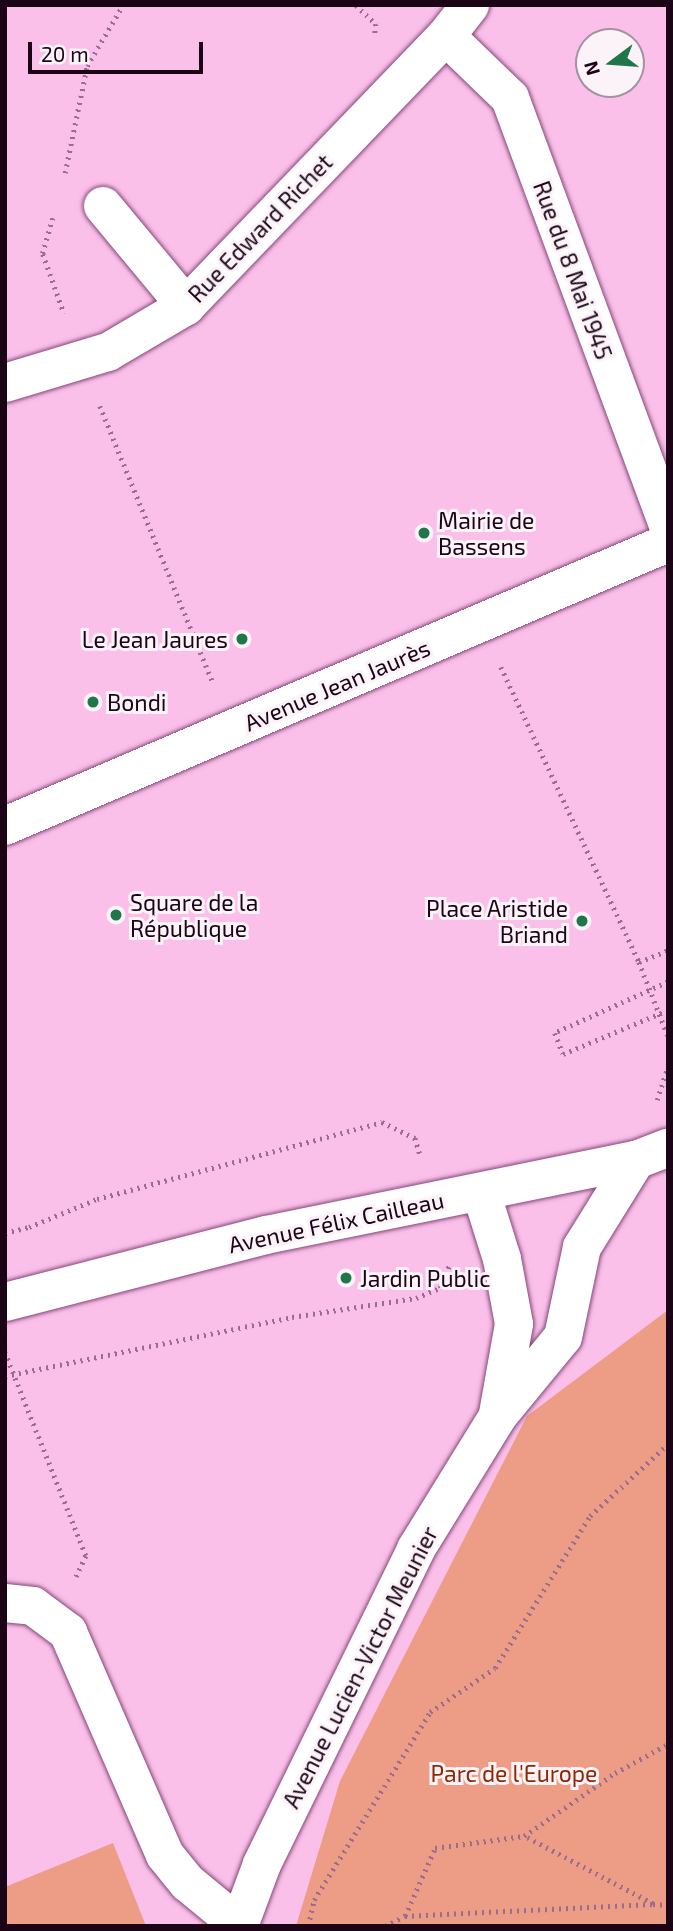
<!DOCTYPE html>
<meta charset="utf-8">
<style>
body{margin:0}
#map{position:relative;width:673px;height:1931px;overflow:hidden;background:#fac0ea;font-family:"Exo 2",sans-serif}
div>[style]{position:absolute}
.green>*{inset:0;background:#ed9c85}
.path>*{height:4.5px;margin-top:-2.25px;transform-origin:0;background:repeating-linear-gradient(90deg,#986d8d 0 2px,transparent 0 7px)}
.roads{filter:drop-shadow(0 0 2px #864677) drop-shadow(0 0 2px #864677)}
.minor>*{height:38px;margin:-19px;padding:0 19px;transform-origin:19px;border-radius:19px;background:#fff}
.dots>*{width:19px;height:19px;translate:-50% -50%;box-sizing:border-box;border:4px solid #fbf3f8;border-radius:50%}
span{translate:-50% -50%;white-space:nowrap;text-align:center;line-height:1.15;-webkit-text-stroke:6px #fbf3f8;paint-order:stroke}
.street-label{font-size:23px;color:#1c0417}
.poi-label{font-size:23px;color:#1c0417}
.left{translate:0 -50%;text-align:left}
.right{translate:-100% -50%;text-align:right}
.park-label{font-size:23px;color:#8f2702}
.frame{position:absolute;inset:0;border:7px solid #1c0417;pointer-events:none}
.north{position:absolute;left:575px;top:28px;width:70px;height:70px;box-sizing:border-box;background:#fbf3f8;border:2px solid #a2939e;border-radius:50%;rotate:254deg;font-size:19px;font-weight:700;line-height:28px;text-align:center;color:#1c0417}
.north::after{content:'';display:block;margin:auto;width:24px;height:32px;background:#1e7649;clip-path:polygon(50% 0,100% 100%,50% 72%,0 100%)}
.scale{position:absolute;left:28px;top:42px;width:175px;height:32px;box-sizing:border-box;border:4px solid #1c0417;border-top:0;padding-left:9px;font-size:21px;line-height:24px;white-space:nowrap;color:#1c0417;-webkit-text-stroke:5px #fbf3f8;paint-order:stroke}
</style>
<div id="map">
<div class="green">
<div style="clip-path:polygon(668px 1310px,668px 1926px,296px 1926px,340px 1781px,527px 1416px)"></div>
<div style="clip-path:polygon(113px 1843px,146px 1926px,5px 1926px,5px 1887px)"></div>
</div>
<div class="path">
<div style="left:356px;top:5px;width:28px;rotate:44deg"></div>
<div style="left:376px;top:24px;width:10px;rotate:96deg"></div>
<div style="left:65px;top:173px;width:109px;rotate:-78.4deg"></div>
<div style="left:87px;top:66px;width:71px;rotate:-59.5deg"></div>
<div style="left:53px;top:218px;width:37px;rotate:106deg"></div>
<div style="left:43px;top:254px;width:63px;rotate:70.4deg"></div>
<div style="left:100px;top:406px;width:299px;rotate:67.8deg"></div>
<div style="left:501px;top:667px;width:326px;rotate:64.9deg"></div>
<div style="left:639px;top:962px;width:79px;rotate:68.6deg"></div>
<div style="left:639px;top:962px;width:31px;rotate:-22deg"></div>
<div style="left:668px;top:982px;width:124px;rotate:155.7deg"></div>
<div style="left:555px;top:1033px;width:22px;rotate:69deg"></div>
<div style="left:563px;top:1054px;width:114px;rotate:-22.7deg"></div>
<div style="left:657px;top:1100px;width:35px;rotate:-72deg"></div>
<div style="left:5px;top:1233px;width:25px;rotate:-14deg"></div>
<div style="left:29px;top:1227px;width:74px;rotate:-22.4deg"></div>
<div style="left:97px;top:1199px;width:295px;rotate:-15.1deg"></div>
<div style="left:382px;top:1122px;width:37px;rotate:26deg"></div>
<div style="left:415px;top:1138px;width:17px;rotate:73deg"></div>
<div style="left:5px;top:1352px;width:219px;rotate:68.3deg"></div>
<div style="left:86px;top:1556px;width:23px;rotate:115deg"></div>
<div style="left:5px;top:1376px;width:293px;rotate:-11.6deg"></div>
<div style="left:292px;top:1317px;width:125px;rotate:-8.7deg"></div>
<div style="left:416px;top:1298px;width:26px;rotate:-23deg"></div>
<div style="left:440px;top:1288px;width:27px;rotate:-68deg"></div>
<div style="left:653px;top:1904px;width:15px;rotate:4deg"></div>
<div style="left:405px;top:1916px;width:248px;rotate:-2.8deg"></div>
<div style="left:653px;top:1904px;width:146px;rotate:-152.2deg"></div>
<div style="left:308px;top:1926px;width:27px;rotate:-77deg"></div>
<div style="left:314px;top:1900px;width:221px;rotate:-58.3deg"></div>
<div style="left:430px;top:1712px;width:78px;rotate:-34.1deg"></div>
<div style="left:495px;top:1668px;width:179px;rotate:-58deg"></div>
<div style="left:590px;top:1516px;width:106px;rotate:-42.7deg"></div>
<div style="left:385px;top:1926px;width:22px;rotate:-27deg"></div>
<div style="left:405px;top:1916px;width:74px;rotate:-66.2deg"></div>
<div style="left:435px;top:1848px;width:90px;rotate:-7.7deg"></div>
<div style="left:524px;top:1836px;width:111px;rotate:-34.7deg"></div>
<div style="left:615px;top:1773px;width:60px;rotate:-28.7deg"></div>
</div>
<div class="roads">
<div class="minor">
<div style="left:446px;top:36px;width:89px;rotate:44.1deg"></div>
<div style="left:510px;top:98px;width:456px;rotate:69.7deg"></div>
<div style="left:103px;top:206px;width:130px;rotate:50.3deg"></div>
<div style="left:5px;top:383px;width:108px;rotate:-16.8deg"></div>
<div style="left:108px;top:352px;width:91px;rotate:-30.5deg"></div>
<div style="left:186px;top:306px;width:375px;rotate:-46.1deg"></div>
<div style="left:446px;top:36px;width:39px;rotate:-52deg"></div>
<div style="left:5px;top:826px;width:721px;rotate:-23.12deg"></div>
<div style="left:481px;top:1192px;width:70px;rotate:72.6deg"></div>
<div style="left:502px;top:1259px;width:66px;rotate:79.5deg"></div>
<div style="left:514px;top:1324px;width:91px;rotate:100.1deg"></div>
<div style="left:5px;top:1302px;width:269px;rotate:-14.4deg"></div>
<div style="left:266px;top:1235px;width:378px;rotate:-11.5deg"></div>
<div style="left:636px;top:1160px;width:34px;rotate:-21deg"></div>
<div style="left:5px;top:1603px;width:28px;rotate:6deg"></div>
<div style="left:33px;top:1606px;width:44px;rotate:36.6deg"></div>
<div style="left:68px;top:1632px;width:243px;rotate:66.5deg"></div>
<div style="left:165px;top:1855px;width:36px;rotate:51deg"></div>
<div style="left:188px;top:1883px;width:66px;rotate:39.5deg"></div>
<div style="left:239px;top:1926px;width:66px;rotate:-69.6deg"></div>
<div style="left:262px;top:1864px;width:351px;rotate:-63.9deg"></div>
<div style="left:416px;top:1549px;width:156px;rotate:-58.3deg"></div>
<div style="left:498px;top:1416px;width:102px;rotate:-50.6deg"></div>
<div style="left:563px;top:1337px;width:92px;rotate:-78.1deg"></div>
<div style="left:582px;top:1247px;width:102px;rotate:-58.2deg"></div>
</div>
</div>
<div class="dots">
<div style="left:424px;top:533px;background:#1e7649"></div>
<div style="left:242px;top:639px;background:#1e7649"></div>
<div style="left:93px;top:702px;background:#1e7649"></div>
<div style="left:116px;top:915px;background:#1e7649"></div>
<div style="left:582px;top:921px;background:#1e7649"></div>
<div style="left:346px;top:1278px;background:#1e7649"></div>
</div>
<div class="street-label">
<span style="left:260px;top:228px;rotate:-46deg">Rue Edward Richet</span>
<span style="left:573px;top:270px;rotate:70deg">Rue du 8 Mai 1945</span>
<span style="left:337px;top:685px;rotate:-23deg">Avenue Jean Jaurès</span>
<span style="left:336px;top:1222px;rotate:-12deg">Avenue Félix Cailleau</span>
<span style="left:360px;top:1667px;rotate:-63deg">Avenue Lucien-Victor Meunier</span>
</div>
<div class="poi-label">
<span class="left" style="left:438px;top:533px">Mairie de<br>Bassens</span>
<span class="right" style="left:228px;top:639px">Le Jean Jaures</span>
<span class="left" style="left:107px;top:702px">Bondi</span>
<span class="left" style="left:130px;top:915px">Square de la<br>République</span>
<span class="right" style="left:568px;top:921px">Place Aristide<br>Briand</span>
<span class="left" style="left:360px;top:1278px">Jardin Public</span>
</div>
<div class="park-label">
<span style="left:514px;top:1773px">Parc de l'Europe</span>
</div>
<div class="frame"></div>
<div class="north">N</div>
<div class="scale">20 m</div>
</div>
